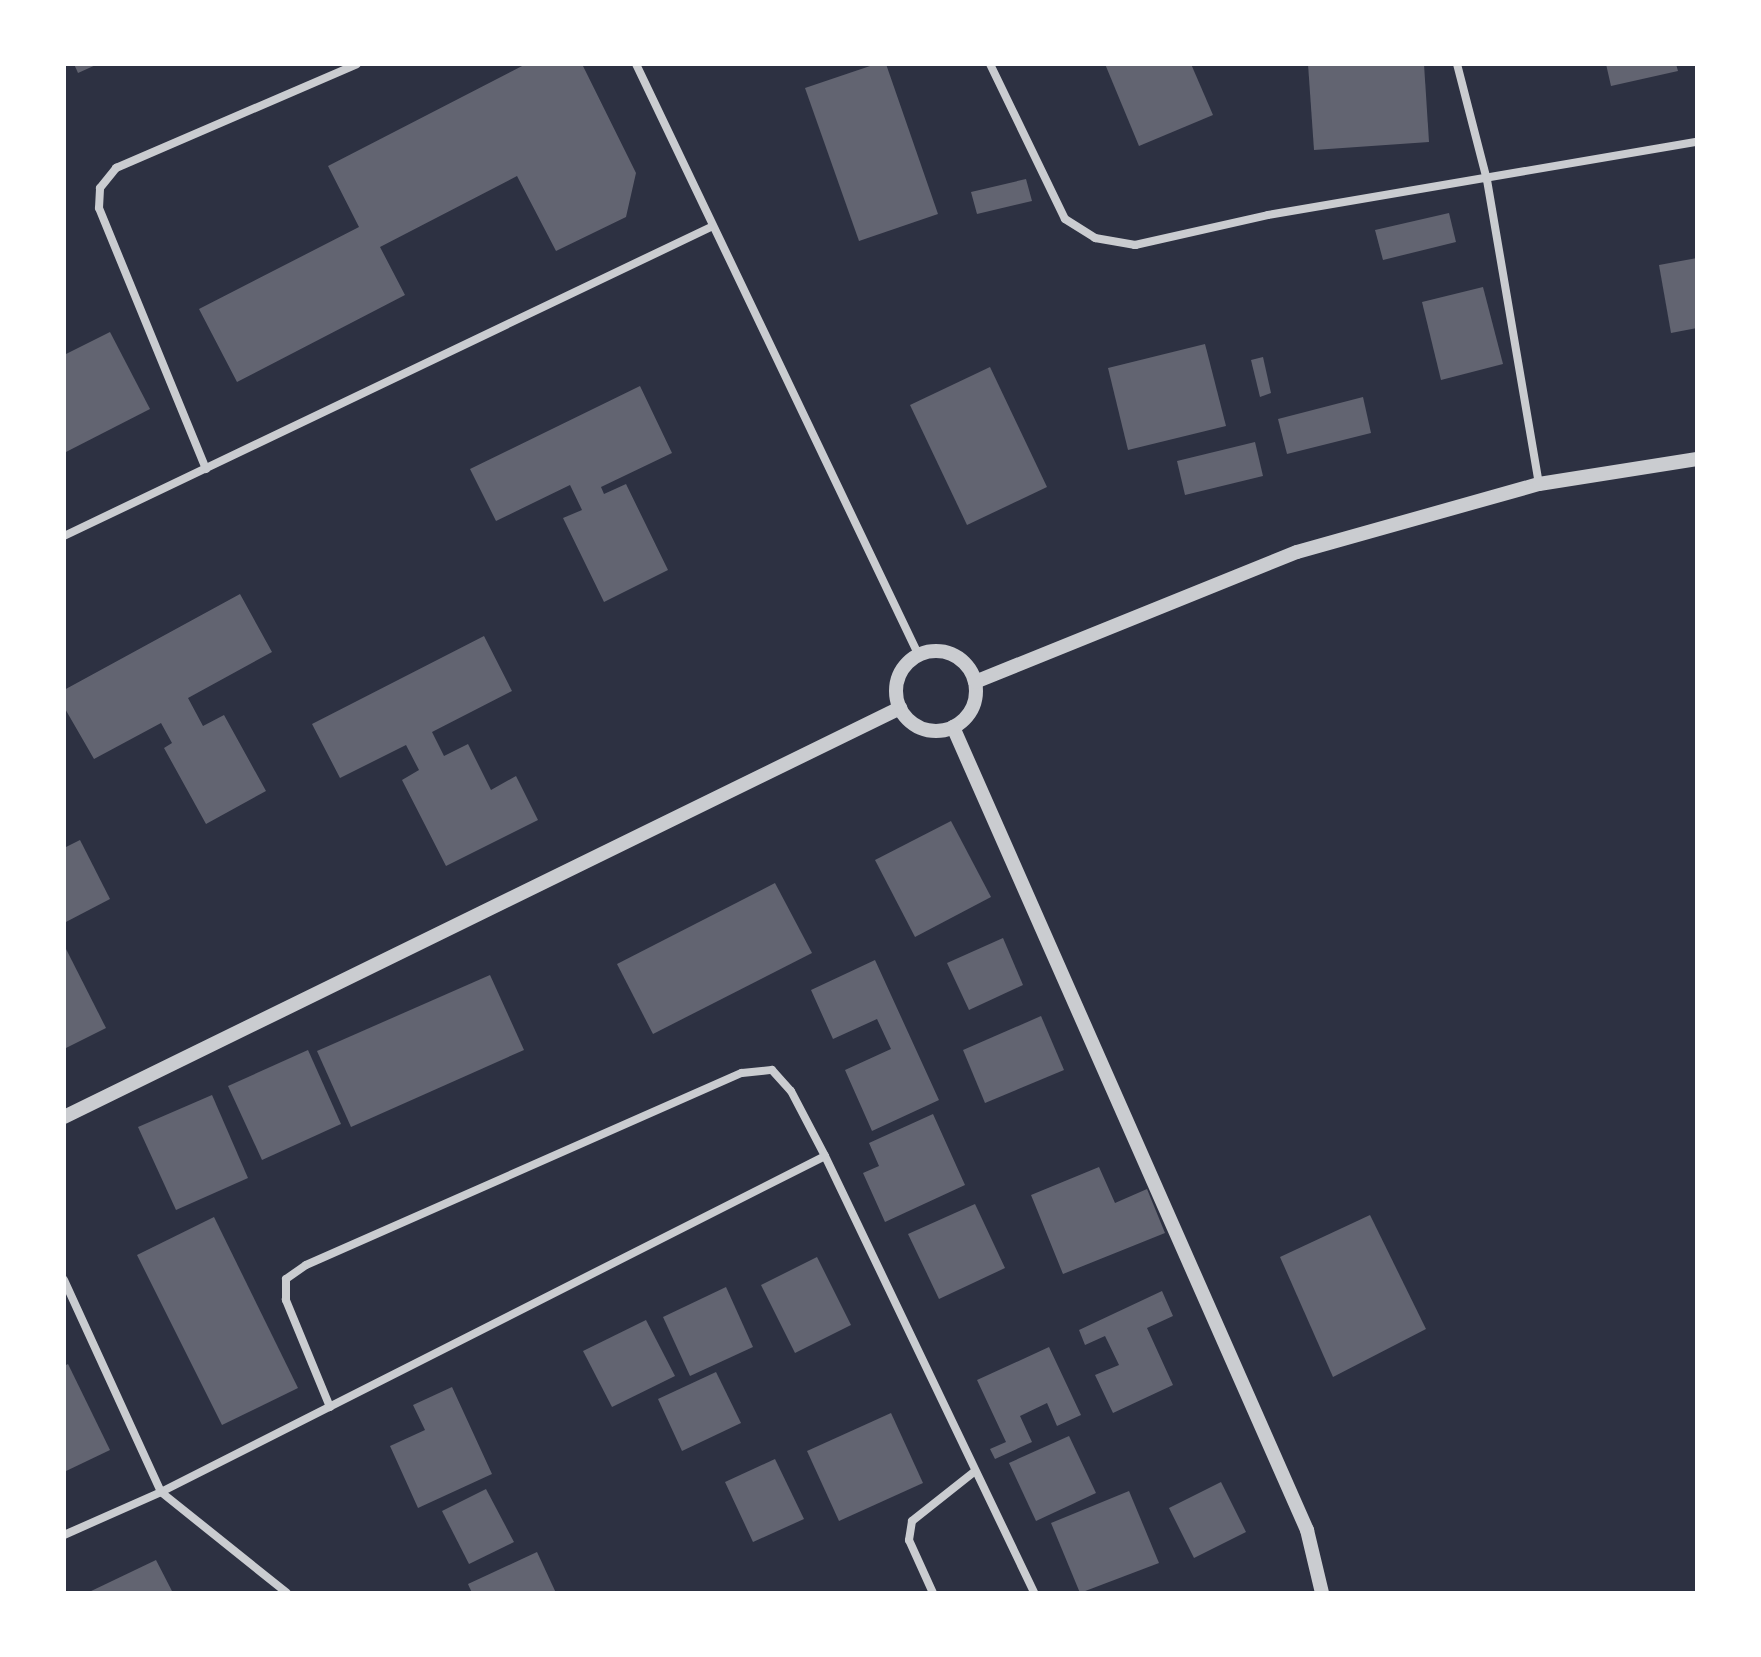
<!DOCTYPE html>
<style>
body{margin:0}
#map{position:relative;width:1761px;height:1657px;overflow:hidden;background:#2d3142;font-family:"DM Sans",sans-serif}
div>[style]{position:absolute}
.building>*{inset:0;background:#626471}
.minor>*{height:8px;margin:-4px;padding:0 4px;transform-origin:4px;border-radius:4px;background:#caccd0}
.tertiary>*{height:14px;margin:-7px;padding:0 7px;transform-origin:7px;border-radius:7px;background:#caccd0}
.tertiary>.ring{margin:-7px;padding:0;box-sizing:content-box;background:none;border:14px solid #caccd0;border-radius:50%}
span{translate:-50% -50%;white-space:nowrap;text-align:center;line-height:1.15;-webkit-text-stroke:8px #fff;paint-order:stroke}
.frame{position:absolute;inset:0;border:66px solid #fff;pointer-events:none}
</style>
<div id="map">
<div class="building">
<div style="clip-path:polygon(74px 64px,98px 64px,78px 73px)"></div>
<div style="clip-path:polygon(526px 64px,582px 64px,636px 173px,626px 217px,556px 251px,517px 176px,380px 247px,405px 295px,237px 382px,199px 309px,359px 227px,328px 166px)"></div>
<div style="clip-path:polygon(876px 64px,886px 64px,938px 214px,859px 241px,805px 88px)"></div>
<div style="clip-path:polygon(1105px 64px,1191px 64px,1213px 115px,1139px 146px)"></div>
<div style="clip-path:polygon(1308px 64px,1424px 64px,1429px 142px,1314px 150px)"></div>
<div style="clip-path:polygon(1606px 64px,1676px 64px,1678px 71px,1611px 86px)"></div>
<div style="clip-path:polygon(1026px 179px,1032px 201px,977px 214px,971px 192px)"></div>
<div style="clip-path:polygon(1449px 213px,1456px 242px,1383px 260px,1375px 230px)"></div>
<div style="clip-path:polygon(1697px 258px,1697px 328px,1671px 333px,1659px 265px)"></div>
<div style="clip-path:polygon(1483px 287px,1503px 364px,1441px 380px,1422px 302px)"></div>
<div style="clip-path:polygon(110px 332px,150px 409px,64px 453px,64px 355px)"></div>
<div style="clip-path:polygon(1205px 344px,1226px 426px,1128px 450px,1108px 368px)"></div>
<div style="clip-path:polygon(1263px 357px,1271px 393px,1260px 397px,1251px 360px)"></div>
<div style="clip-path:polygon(990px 367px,1047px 487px,967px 525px,910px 405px)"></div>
<div style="clip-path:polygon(640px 386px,672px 453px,601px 487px,604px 494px,626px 484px,668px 570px,604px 602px,563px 518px,582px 510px,570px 485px,496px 521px,470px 469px)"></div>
<div style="clip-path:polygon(1363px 397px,1371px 433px,1287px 454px,1278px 419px)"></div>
<div style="clip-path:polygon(1255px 442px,1263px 476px,1185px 495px,1177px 461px)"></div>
<div style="clip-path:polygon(240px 594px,272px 652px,188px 698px,203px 726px,224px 715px,266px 791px,206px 824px,164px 748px,172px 743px,161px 723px,94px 759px,64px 707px,64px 690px)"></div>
<div style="clip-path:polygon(484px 636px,512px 691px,432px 732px,444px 756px,468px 744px,491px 790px,516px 776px,538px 820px,446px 866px,402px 780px,419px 770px,406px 745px,340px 778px,312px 724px)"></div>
<div style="clip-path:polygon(951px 821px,991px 897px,915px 937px,875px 860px)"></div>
<div style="clip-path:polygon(80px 840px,110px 899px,64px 923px,64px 848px)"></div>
<div style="clip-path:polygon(775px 883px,812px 953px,653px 1034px,617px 964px)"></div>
<div style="clip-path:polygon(1003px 938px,1023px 985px,969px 1010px,947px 963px)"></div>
<div style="clip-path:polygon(64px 945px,106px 1028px,64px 1049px)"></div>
<div style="clip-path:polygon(875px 960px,939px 1100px,872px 1131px,845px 1070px,891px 1049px,877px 1019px,833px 1039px,811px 990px)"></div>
<div style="clip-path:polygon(490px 975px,524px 1050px,351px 1127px,317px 1051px)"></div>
<div style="clip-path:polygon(1041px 1016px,1064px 1070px,985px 1103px,963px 1050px)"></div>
<div style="clip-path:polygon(308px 1050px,341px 1124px,262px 1160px,228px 1086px)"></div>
<div style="clip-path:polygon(212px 1095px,248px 1178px,176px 1210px,138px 1127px)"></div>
<div style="clip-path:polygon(933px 1114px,965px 1185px,885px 1222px,863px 1173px,879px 1166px,869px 1143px)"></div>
<div style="clip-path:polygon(1099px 1167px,1115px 1203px,1147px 1189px,1165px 1233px,1063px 1274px,1031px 1195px)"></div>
<div style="clip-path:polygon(975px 1204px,1005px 1268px,939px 1299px,908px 1234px)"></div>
<div style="clip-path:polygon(1370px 1215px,1426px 1329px,1333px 1377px,1280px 1257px)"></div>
<div style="clip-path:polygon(214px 1217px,298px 1388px,222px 1425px,137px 1255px)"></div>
<div style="clip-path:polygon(817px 1257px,851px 1325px,795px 1353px,761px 1285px)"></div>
<div style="clip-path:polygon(726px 1287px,753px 1347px,690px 1376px,663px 1317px)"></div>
<div style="clip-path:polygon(1162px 1291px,1173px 1316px,1147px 1328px,1173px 1385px,1113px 1413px,1095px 1375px,1119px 1365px,1105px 1336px,1085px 1345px,1079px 1330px)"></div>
<div style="clip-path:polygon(646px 1320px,675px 1376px,612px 1407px,583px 1351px)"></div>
<div style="clip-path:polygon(1049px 1347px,1081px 1415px,1057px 1426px,1047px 1403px,1020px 1416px,1032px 1442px,995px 1459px,990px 1449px,1006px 1442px,977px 1380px)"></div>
<div style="clip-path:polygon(68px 1364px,110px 1450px,64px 1472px,64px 1366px)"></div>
<div style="clip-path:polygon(716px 1372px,741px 1423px,682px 1451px,658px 1399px)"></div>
<div style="clip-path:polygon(452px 1387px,492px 1474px,418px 1508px,390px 1446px,425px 1430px,413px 1405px)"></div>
<div style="clip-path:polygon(891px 1413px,923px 1483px,839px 1521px,807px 1451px)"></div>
<div style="clip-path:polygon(1069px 1436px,1096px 1493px,1036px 1521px,1009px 1463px)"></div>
<div style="clip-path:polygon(775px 1459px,804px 1519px,753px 1542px,725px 1482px)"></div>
<div style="clip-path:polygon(1221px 1482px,1246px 1532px,1194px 1558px,1169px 1508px)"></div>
<div style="clip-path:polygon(486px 1489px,514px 1542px,469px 1564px,442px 1511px)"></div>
<div style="clip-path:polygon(1129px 1491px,1159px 1563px,1080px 1593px,1051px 1523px)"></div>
<div style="clip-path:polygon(537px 1552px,556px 1593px,472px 1593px,468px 1584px)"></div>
<div style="clip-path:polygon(156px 1560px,173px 1593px,87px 1593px)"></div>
</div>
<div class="minor">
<div style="left:636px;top:64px;width:656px;rotate:64.45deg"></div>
<div style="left:990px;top:64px;width:172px;rotate:64.2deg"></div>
<div style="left:1065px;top:219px;width:36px;rotate:32deg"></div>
<div style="left:1095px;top:238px;width:41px;rotate:9.9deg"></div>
<div style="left:1135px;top:245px;width:136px;rotate:-12.7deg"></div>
<div style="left:1268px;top:215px;width:435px;rotate:-9.7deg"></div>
<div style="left:1457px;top:64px;width:120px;rotate:75.5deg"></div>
<div style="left:1487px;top:180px;width:308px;rotate:80.3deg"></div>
<div style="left:206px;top:469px;width:282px;rotate:-112.3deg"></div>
<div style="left:99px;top:208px;width:20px;rotate:-87deg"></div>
<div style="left:100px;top:188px;width:26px;rotate:-51deg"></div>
<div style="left:116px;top:168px;width:262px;rotate:-23.3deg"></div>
<div style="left:64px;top:536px;width:717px;rotate:-25.53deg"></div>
<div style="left:64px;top:1280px;width:233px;rotate:65.4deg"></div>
<div style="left:161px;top:1492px;width:161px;rotate:38.7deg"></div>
<div style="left:330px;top:1407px;width:116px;rotate:-112.4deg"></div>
<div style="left:286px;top:1300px;width:21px;rotate:-90deg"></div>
<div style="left:286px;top:1279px;width:24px;rotate:-35deg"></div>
<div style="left:306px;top:1265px;width:476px;rotate:-23.8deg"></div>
<div style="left:742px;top:1073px;width:30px;rotate:-6deg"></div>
<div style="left:772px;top:1070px;width:28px;rotate:48deg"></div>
<div style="left:791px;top:1091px;width:73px;rotate:62.4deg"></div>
<div style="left:64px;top:1535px;width:106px;rotate:-23.9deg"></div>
<div style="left:161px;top:1492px;width:744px;rotate:-26.84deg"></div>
<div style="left:825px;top:1156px;width:484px;rotate:64.4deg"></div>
<div style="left:933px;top:1593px;width:58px;rotate:-114.4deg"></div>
<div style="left:909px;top:1540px;width:19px;rotate:-81deg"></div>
<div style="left:912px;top:1521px;width:80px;rotate:-38.4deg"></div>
</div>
<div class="tertiary">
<div class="ring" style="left:896px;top:651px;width:66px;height:66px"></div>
<div style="left:975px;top:682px;width:347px;rotate:-22deg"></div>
<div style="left:1297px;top:552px;width:251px;rotate:-15.7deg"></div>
<div style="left:1539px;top:484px;width:160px;rotate:-9deg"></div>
<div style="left:953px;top:727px;width:878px;rotate:66.21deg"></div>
<div style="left:1307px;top:1530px;width:65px;rotate:76.6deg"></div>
<div style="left:64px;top:1117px;width:931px;rotate:-26.07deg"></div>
</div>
<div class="frame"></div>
</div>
